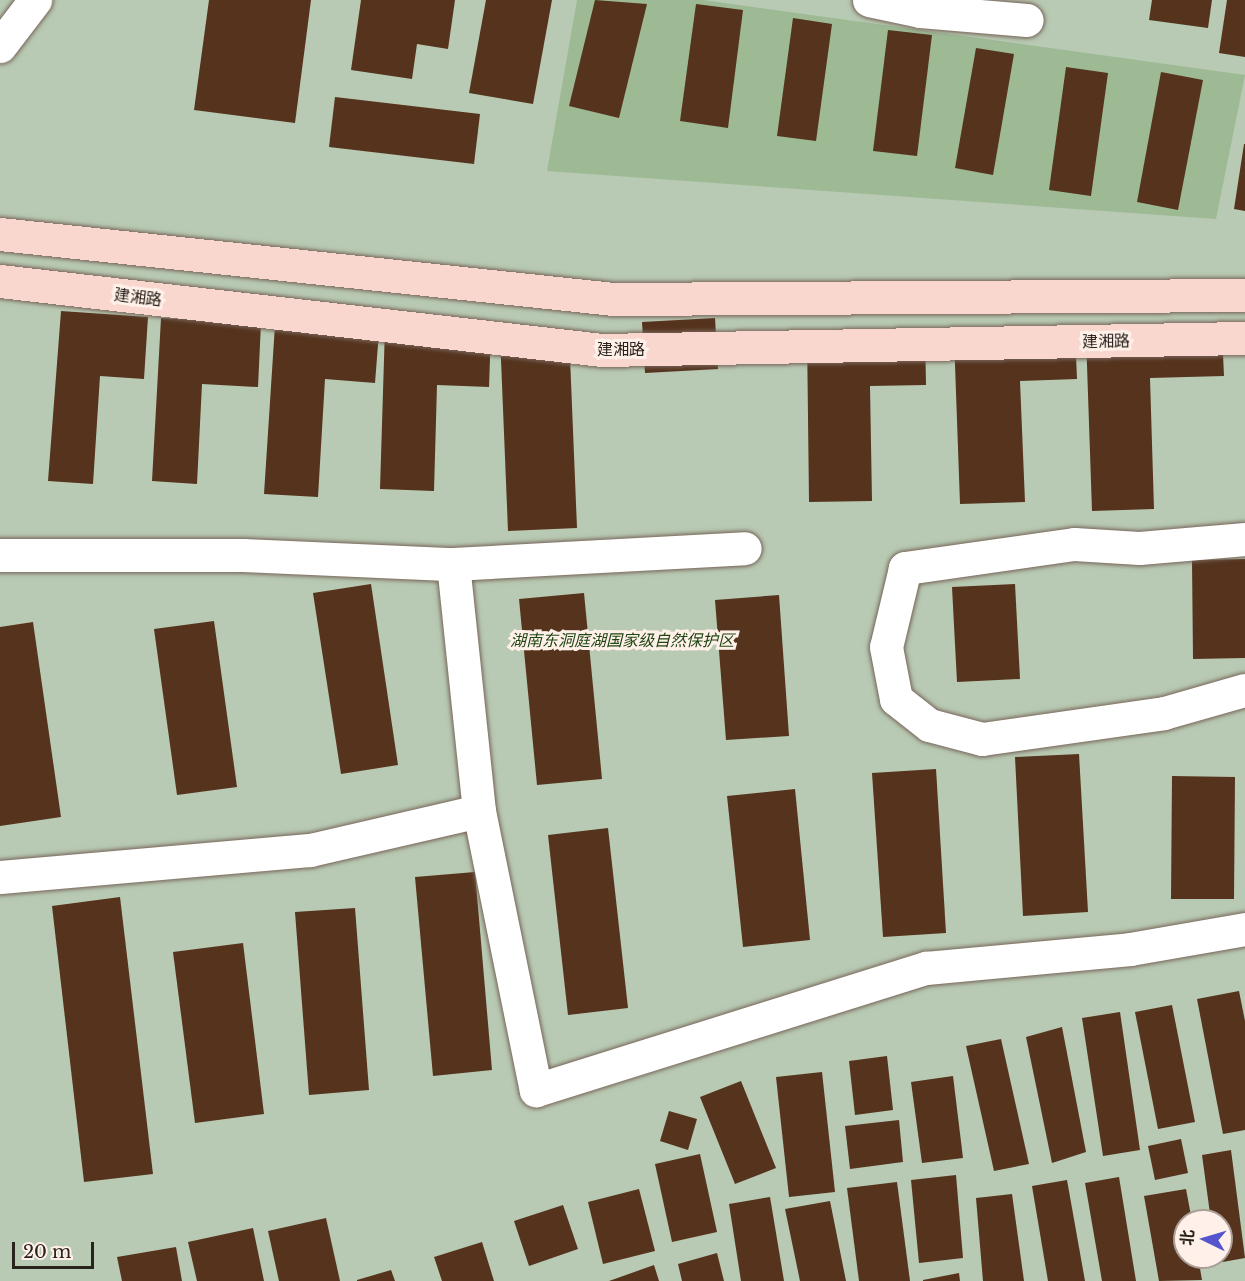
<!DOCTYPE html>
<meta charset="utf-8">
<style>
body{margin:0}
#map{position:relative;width:1245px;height:1281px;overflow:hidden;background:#f8e2d5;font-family:"Libre Baskerville","Noto Sans SC",serif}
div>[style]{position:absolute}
.green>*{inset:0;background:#b8cab3}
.forest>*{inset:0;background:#9dba95}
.building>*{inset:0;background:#55331d}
.roads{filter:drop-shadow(0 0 2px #78655a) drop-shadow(0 0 2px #78655a)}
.minor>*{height:33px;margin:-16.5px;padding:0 16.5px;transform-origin:16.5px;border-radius:16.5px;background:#fff}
.major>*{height:33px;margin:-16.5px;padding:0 16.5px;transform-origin:16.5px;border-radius:16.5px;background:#fad7ce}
span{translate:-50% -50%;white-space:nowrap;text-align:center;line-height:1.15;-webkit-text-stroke:6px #fff1e9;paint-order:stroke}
.street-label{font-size:16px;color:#2a221d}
.park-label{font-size:16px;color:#1f4513;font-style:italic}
.north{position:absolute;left:1173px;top:1209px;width:60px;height:60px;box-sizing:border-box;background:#fff1e9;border:2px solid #aa9e97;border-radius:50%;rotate:275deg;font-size:16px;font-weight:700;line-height:24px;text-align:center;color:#2a221d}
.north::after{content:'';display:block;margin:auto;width:21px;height:27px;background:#5455cc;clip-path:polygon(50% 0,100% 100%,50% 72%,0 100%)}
.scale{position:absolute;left:12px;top:1242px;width:82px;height:27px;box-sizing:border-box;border:3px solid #2a221d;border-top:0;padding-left:8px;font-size:18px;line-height:21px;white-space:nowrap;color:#2a221d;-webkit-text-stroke:4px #fff1e9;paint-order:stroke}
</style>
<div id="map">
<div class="green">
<div style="clip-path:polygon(evenodd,0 0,1245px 0,1245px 1281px,0 1281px,0 0,1185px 1221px,1221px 1221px,1221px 1257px,1185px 1257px,1185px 1221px)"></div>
</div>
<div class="forest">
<div style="clip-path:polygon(577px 0,703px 0,1245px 75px,1216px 219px,547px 171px)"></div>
</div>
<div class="building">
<div style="clip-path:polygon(209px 0,311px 0,295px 123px,194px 110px)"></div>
<div style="clip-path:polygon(361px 0,455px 0,448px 49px,417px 44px,412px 79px,351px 70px)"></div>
<div style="clip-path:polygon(486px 0,552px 0,533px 104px,469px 93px)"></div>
<div style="clip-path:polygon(595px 0,647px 4px,619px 118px,569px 106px)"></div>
<div style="clip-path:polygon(1152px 0,1212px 0,1208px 28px,1149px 20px)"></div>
<div style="clip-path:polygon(1227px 0,1245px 0,1245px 57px,1219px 53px)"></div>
<div style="clip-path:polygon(696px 4px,743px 10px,728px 128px,680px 121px)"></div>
<div style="clip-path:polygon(793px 18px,832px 24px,816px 141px,777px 136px)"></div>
<div style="clip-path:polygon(888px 30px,932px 35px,917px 156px,873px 151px)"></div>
<div style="clip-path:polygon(976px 48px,1014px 54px,993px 175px,955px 168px)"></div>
<div style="clip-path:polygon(1066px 67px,1108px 73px,1091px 196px,1049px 190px)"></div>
<div style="clip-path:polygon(1161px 72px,1203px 80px,1178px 210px,1137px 202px)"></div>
<div style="clip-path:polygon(335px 97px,480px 114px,474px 164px,329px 147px)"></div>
<div style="clip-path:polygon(1244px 144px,1245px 144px,1245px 211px,1234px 209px)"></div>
<div style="clip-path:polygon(61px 311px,148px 317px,144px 379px,100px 376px,93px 484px,48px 481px)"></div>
<div style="clip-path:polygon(161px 318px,261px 323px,258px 387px,202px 384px,197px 484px,152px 481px)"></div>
<div style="clip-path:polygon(715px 318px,718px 369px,645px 373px,642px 322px)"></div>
<div style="clip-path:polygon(275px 325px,379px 332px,375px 383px,325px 379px,318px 497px,264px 494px)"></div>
<div style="clip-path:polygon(385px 327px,491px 330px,489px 387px,437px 385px,434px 491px,380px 489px)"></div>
<div style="clip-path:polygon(925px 331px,926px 385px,870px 386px,872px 501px,809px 502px,807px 333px)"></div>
<div style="clip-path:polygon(1075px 332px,1077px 379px,1020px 381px,1025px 502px,960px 504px,954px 337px)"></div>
<div style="clip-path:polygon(1222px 332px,1224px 376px,1150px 378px,1154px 509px,1092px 511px,1086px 336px)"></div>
<div style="clip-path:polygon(569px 333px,577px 528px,508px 531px,500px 335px)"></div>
<div style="clip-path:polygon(1245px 559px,1245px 658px,1193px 659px,1192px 560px)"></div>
<div style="clip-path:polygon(371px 584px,398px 765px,341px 774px,313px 593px)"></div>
<div style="clip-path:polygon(1015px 584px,1020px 679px,957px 682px,952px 587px)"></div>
<div style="clip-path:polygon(584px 593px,602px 779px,537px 785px,519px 599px)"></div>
<div style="clip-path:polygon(779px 595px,789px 736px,726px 740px,715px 600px)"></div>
<div style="clip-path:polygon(214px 621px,237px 787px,177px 795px,154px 629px)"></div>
<div style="clip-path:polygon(33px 622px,61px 817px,0 826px,0 627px)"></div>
<div style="clip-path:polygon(1079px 754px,1088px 912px,1023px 916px,1015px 757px)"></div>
<div style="clip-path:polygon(936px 769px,946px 933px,883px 937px,872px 773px)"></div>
<div style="clip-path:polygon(1172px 776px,1235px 777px,1234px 899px,1171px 899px)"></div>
<div style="clip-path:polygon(795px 789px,810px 940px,743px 947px,727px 796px)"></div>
<div style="clip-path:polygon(608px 828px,628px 1008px,568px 1015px,548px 835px)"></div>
<div style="clip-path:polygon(475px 872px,492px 1070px,433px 1076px,415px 877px)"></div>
<div style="clip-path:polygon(120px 897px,153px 1174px,84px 1182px,52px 906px)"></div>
<div style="clip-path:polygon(355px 908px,369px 1090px,309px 1095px,295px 912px)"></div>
<div style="clip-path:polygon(243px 943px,264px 1114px,195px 1123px,173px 952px)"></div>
<div style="clip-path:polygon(1239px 991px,1245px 1021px,1245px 1130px,1223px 1134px,1197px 999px)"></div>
<div style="clip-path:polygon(1172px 1005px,1195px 1122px,1158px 1129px,1135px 1012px)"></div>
<div style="clip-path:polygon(1120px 1012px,1140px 1150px,1103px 1156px,1082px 1018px)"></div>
<div style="clip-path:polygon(1062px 1027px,1086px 1152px,1052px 1163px,1026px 1037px)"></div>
<div style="clip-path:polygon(1001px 1039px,1029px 1164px,994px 1171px,966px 1046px)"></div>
<div style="clip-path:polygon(887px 1056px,893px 1110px,855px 1115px,849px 1061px)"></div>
<div style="clip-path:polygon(822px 1072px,835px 1192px,789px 1197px,776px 1077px)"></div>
<div style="clip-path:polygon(953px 1076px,963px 1158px,922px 1163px,911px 1082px)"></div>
<div style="clip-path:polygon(741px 1081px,776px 1168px,735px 1184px,700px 1097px)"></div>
<div style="clip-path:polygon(669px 1111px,697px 1119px,688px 1150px,660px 1141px)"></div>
<div style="clip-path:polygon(899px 1120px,903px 1162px,850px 1169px,845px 1126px)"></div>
<div style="clip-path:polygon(1181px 1139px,1188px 1173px,1155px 1180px,1148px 1146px)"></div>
<div style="clip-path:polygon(1231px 1150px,1245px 1258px,1217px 1263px,1221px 1221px,1211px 1221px,1202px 1155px)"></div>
<div style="clip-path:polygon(700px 1154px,717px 1232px,672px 1242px,655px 1164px)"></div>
<div style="clip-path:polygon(956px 1175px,963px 1258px,919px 1263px,911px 1180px)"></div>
<div style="clip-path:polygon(1119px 1177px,1136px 1281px,1102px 1281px,1085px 1183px)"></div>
<div style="clip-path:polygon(1067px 1180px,1085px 1281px,1048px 1281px,1032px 1186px)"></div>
<div style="clip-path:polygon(897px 1182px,910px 1281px,859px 1281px,847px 1188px)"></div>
<div style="clip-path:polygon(639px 1189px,655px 1251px,603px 1264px,588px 1202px)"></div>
<div style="clip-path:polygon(1186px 1189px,1192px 1221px,1185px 1221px,1185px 1257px,1198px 1257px,1202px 1280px,1159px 1281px,1144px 1196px)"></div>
<div style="clip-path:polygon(1012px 1194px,1024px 1281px,983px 1281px,976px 1198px)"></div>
<div style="clip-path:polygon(770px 1197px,784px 1281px,741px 1281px,729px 1204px)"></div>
<div style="clip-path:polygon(830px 1201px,846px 1281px,800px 1281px,785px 1209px)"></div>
<div style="clip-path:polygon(563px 1205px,578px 1249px,529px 1266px,514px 1221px)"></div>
<div style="clip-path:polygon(326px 1218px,340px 1281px,279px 1281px,268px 1231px)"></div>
<div style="clip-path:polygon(253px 1228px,264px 1281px,197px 1281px,188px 1242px)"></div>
<div style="clip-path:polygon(482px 1242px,494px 1281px,442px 1281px,434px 1257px)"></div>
<div style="clip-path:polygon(176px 1247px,182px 1281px,122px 1281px,117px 1257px)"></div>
<div style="clip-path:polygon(717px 1253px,724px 1281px,682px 1281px,678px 1264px)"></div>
<div style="clip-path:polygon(654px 1265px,659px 1281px,609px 1281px)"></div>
<div style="clip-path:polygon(391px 1270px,395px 1281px,357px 1281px,357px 1280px)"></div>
<div style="clip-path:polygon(959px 1273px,960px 1281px,923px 1281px,923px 1280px)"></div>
</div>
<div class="roads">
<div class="minor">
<div style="left:869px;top:0;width:52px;rotate:12.2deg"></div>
<div style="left:920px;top:11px;width:107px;rotate:4.8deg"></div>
<div style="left:0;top:46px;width:58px;rotate:-52.7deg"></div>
<div style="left:1245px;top:539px;width:106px;rotate:175.1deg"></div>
<div style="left:1139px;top:548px;width:65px;rotate:-176.5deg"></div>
<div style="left:1074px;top:544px;width:171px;rotate:171.9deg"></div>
<div style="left:905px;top:568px;width:81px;rotate:103.5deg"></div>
<div style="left:886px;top:647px;width:53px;rotate:79.1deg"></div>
<div style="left:896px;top:699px;width:42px;rotate:38.2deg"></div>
<div style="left:929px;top:725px;width:55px;rotate:14.8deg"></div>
<div style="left:982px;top:739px;width:184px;rotate:-8.1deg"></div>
<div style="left:1164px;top:713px;width:84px;rotate:-15.9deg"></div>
<div style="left:0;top:555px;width:243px"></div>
<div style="left:243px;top:555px;width:210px;rotate:2.5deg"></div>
<div style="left:453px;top:564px;width:292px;rotate:-3.1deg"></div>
<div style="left:479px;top:811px;width:285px;rotate:78.5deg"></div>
<div style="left:536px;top:1090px;width:409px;rotate:-17.4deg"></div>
<div style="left:926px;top:968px;width:205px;rotate:-5.3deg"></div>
<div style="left:1130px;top:949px;width:117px;rotate:-9.9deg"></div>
<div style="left:0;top:877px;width:311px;rotate:-5deg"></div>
<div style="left:310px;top:850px;width:173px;rotate:-13deg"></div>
<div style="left:479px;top:811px;width:248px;rotate:-96deg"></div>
</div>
<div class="major">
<div style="left:0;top:234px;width:616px;rotate:6.05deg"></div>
<div style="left:613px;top:299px;width:632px;rotate:-0.36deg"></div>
<div style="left:0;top:281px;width:606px;rotate:6.54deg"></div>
<div style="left:602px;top:350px;width:643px;rotate:-1.07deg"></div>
</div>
</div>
<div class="street-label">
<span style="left:138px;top:297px;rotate:7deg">建湘路</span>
<span style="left:1106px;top:341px;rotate:-1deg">建湘路</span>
<span style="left:621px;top:349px">建湘路</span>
</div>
<div class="park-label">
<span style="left:622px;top:640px">湖南东洞庭湖国家级自然保护区</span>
</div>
<div class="north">北</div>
<div class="scale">20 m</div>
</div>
